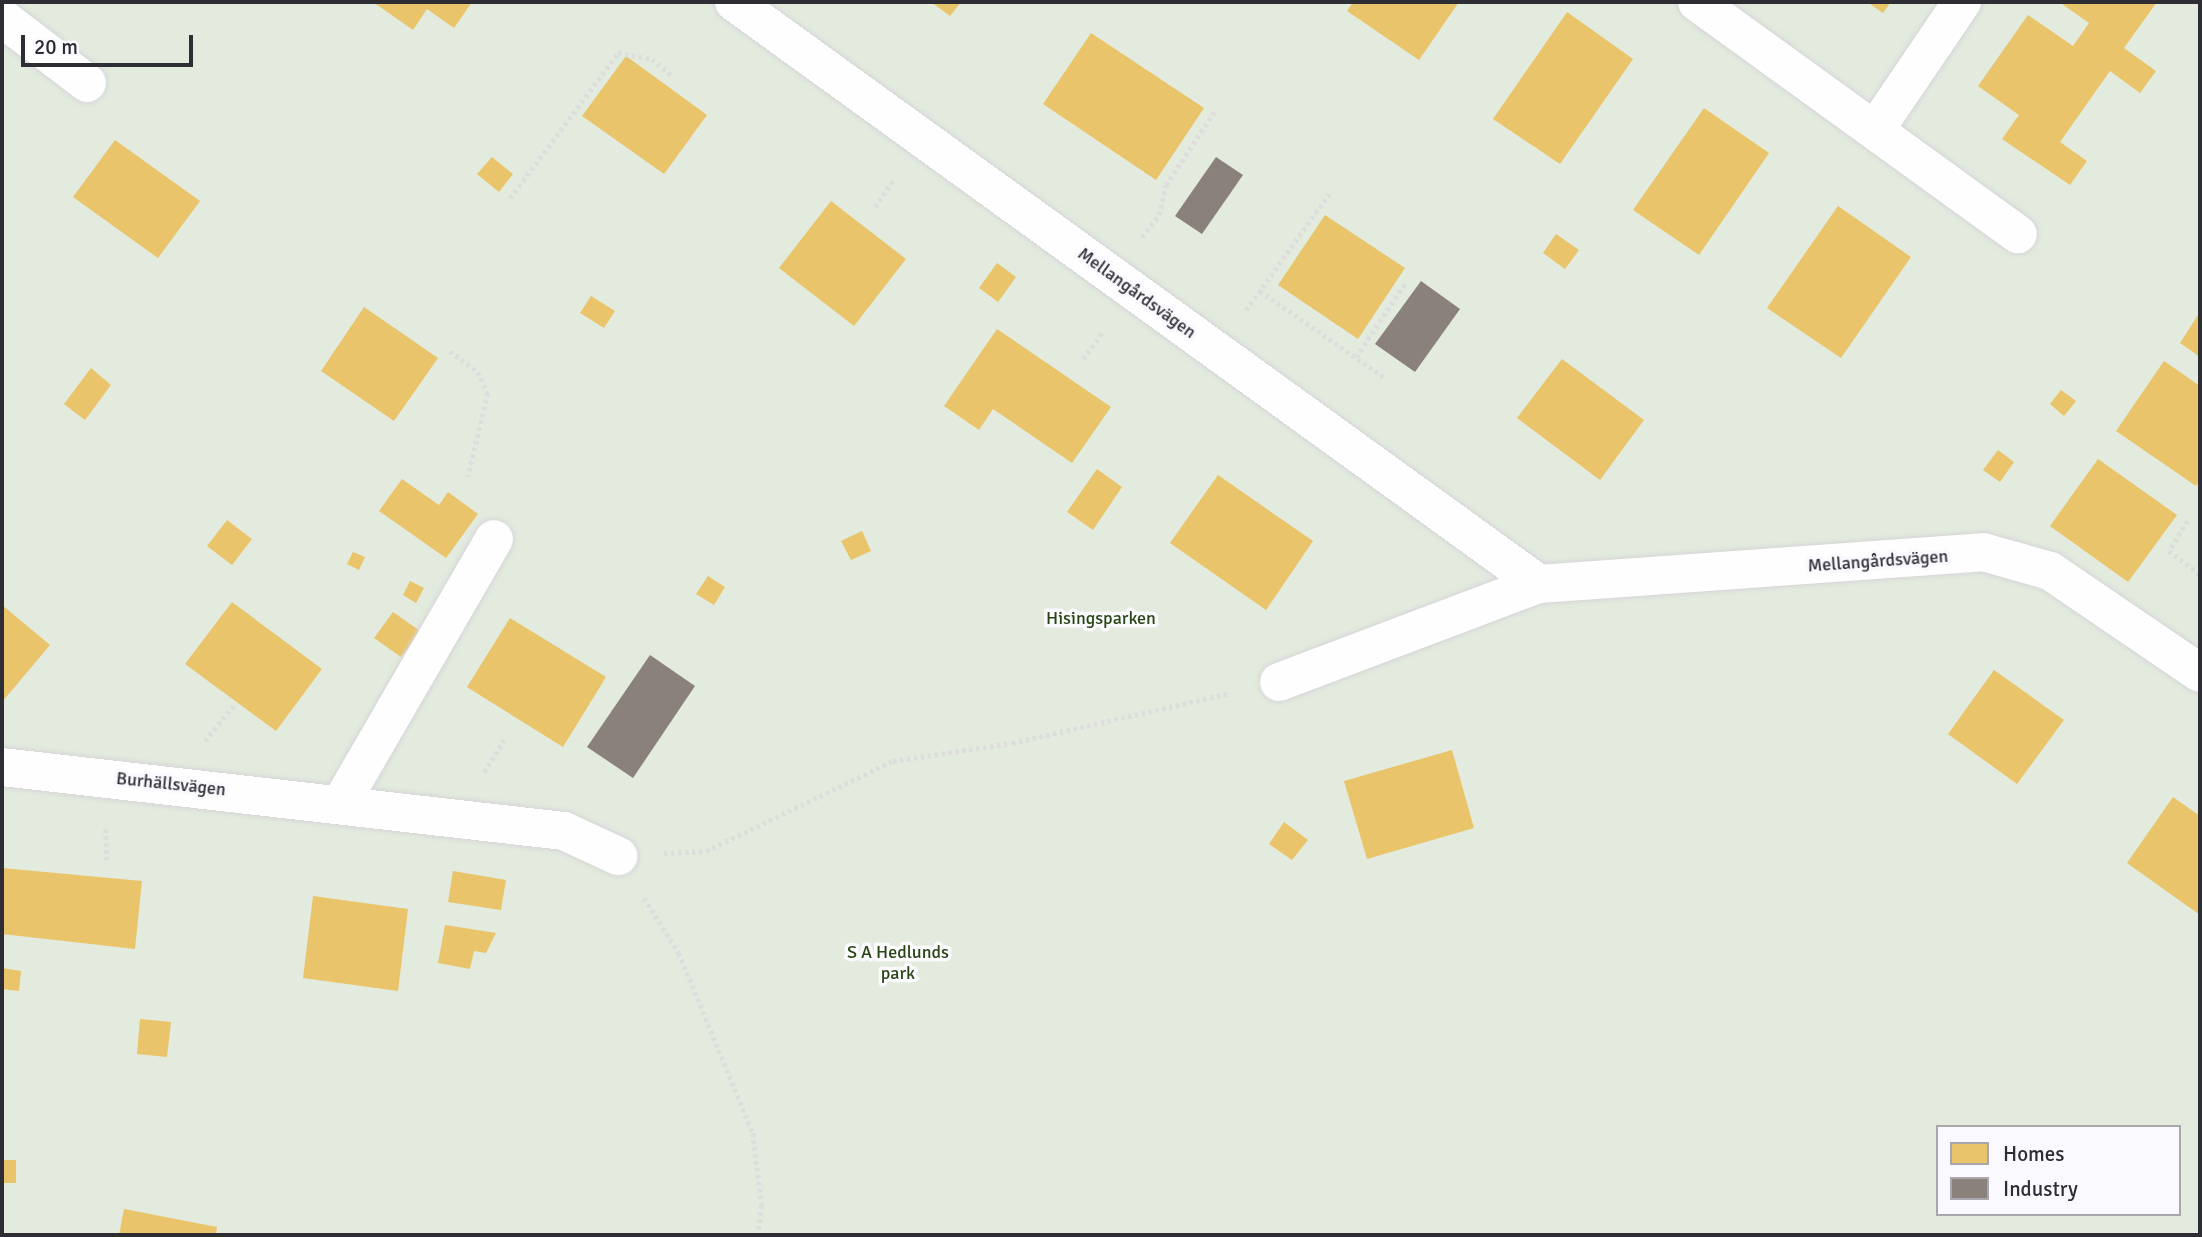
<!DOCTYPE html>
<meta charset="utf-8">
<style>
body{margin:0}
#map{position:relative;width:2202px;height:1237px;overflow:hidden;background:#fbfafc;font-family:Signika,sans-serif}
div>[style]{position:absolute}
.green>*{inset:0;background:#e2ebdd}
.homes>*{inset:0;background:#e9c46a}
.industry>*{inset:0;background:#8a817c}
.path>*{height:4.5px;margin-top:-2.25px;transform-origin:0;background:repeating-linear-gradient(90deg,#ddddde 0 3.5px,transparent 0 7px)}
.roads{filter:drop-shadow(0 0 2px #d6d4d9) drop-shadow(0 0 2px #d6d4d9)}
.minor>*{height:38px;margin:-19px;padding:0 19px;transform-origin:19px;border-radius:19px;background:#fefeff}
span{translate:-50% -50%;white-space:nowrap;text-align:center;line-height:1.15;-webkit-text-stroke:7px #faf9fd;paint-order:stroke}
.street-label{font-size:18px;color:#2f2d34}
.park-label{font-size:18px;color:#294513}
.frame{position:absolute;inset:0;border:4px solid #2f2d34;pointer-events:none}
.legend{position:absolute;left:1936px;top:1125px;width:245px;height:91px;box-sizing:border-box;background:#faf9fd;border:2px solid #a9a7ad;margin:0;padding:9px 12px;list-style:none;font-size:21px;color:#2f2d34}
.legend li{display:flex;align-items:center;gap:14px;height:35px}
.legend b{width:35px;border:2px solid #a9a7ad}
.scale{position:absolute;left:21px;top:35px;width:172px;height:32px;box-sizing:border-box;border:4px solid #2f2d34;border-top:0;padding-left:9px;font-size:21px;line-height:24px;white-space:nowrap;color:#2f2d34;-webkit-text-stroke:5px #faf9fd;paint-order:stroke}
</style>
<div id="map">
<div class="green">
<div style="clip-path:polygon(evenodd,2px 2px,2200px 2px,2200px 1235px,2px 1235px,2px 2px,1938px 1127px,2179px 1127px,2179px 1214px,1938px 1214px,1938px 1127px)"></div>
</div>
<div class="homes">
<div style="clip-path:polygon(373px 2px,472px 2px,454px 28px,427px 9px,413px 30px)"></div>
<div style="clip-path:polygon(931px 2px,961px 2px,950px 16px)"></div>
<div style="clip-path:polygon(1353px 2px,1459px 2px,1419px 60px,1347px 11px)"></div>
<div style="clip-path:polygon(1867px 2px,1891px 2px,1883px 13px)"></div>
<div style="clip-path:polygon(2059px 2px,2157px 2px,2124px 48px,2156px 71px,2140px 93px,2110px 71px,2060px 142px,2087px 161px,2070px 185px,2002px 139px,2019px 115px,1978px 86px,2028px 15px,2073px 46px,2089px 23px)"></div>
<div style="clip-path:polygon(1567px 12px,1633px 59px,1560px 164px,1493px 119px)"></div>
<div style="clip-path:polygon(1091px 33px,1204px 108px,1156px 180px,1043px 104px)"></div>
<div style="clip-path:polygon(626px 56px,707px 115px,664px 174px,582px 116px)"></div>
<div style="clip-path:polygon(1704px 108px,1769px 153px,1699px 255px,1633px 210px)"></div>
<div style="clip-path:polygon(115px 140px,200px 201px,158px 258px,73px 197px)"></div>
<div style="clip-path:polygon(492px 157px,513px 174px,499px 192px,477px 174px)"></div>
<div style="clip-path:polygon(831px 201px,906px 259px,854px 326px,779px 268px)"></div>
<div style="clip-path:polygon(1838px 206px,1911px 257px,1841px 358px,1767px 308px)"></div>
<div style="clip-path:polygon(1325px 215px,1405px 268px,1358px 339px,1278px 285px)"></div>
<div style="clip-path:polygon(1556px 234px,1579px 250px,1565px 269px,1543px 253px)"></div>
<div style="clip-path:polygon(997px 263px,1016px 277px,998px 302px,979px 288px)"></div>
<div style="clip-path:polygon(591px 296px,615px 311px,604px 328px,580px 313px)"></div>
<div style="clip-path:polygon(364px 307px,438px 358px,394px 421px,321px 371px)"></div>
<div style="clip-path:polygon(2200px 312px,2200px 357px,2180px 343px)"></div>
<div style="clip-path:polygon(997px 329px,1111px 407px,1072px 463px,993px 409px,979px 430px,944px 406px)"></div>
<div style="clip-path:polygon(1562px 359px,1644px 420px,1600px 480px,1517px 418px)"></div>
<div style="clip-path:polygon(2164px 361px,2200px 386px,2200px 480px,2196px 486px,2116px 431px)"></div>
<div style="clip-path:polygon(91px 368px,111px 385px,85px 420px,64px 404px)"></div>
<div style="clip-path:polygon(2061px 390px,2076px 401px,2064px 416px,2050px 404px)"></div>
<div style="clip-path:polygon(1998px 450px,2014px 462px,2000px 482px,1983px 470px)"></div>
<div style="clip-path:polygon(2098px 459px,2177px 515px,2128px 582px,2050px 526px)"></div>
<div style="clip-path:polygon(1097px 469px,1122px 487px,1093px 530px,1067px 512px)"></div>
<div style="clip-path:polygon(1218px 475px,1313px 541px,1266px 610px,1170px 543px)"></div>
<div style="clip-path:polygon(402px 479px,439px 505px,448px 492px,478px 514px,446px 558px,379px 511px)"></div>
<div style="clip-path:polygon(227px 520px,252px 539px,232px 565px,207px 546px)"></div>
<div style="clip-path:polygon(862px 531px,871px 551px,851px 560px,841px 541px)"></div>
<div style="clip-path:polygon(353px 552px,365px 557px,359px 570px,347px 564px)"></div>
<div style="clip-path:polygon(708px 576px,725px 587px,714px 605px,696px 594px)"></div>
<div style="clip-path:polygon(410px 581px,424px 588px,416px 603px,403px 595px)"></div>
<div style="clip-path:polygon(232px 602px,322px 669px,276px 731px,185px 664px)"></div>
<div style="clip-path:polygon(2px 605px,50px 645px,2px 702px)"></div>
<div style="clip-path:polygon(393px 612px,420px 631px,401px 657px,374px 638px)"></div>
<div style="clip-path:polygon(510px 618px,606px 677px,563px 747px,467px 687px)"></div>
<div style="clip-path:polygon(1994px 670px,2064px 720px,2017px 784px,1948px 734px)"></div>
<div style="clip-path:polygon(1452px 750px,1474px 828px,1367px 859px,1344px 781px)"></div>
<div style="clip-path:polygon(2173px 797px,2200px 816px,2200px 915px,2127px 863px)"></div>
<div style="clip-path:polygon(1284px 822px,1308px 840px,1292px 860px,1269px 844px)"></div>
<div style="clip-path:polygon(2px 868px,142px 881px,135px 949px,2px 934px)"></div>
<div style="clip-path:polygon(453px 871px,506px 880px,501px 910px,448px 902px)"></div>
<div style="clip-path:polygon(313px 896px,408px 909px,398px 991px,303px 978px)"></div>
<div style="clip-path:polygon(445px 925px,496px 933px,486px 953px,474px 951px,470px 969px,438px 963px)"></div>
<div style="clip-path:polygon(2px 968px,21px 971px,19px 991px,2px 989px)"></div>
<div style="clip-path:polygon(140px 1019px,171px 1022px,167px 1057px,137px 1054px)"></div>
<div style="clip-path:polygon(2px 1160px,16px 1160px,16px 1183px,2px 1183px)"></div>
<div style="clip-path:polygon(124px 1209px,217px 1227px,216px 1235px,119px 1235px)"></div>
</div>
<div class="industry">
<div style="clip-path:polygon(1216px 157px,1243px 175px,1202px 234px,1175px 216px)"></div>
<div style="clip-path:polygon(1421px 281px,1460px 309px,1415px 372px,1375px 344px)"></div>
<div style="clip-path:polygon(650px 655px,695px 686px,633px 778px,587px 747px)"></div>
</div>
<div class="path">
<div style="left:510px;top:198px;width:181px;rotate:-53.3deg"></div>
<div style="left:618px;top:53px;width:35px;rotate:10deg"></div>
<div style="left:652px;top:59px;width:27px;rotate:39deg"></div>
<div style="left:875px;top:207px;width:34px;rotate:-56deg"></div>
<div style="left:1142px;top:237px;width:28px;rotate:-52deg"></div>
<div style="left:1159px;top:215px;width:31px;rotate:-77deg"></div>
<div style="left:1166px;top:185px;width:91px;rotate:-56.7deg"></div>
<div style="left:1260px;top:291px;width:152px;rotate:34.8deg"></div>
<div style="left:1246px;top:310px;width:143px;rotate:-54.4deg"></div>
<div style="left:450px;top:351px;width:35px;rotate:37deg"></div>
<div style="left:478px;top:372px;width:23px;rotate:65deg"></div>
<div style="left:488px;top:393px;width:86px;rotate:103.4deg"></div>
<div style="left:1356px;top:357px;width:90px;rotate:-56.3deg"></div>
<div style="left:1083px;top:359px;width:34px;rotate:-54deg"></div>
<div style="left:2188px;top:521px;width:36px;rotate:122deg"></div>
<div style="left:2169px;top:551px;width:39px;rotate:37deg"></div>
<div style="left:205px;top:741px;width:45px;rotate:-51.3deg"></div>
<div style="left:484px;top:772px;width:38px;rotate:-58deg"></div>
<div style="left:106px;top:829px;width:31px;rotate:88deg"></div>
<div style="left:664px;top:853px;width:42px;rotate:-2.7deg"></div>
<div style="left:706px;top:851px;width:208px;rotate:-25.7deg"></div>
<div style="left:893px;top:761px;width:120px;rotate:-8.6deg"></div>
<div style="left:1012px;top:743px;width:224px;rotate:-12.9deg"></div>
<div style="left:644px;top:898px;width:65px;rotate:57.5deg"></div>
<div style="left:679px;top:953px;width:195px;rotate:67.7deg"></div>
<div style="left:753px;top:1133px;width:73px;rotate:82.9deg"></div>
<div style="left:762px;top:1205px;width:30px;rotate:98deg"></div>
</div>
<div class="roads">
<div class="minor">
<div style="left:734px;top:2px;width:993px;rotate:35.87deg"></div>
<div style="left:1539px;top:584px;width:445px;rotate:-4.1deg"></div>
<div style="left:1983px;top:552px;width:70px;rotate:15.8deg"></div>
<div style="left:2050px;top:571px;width:181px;rotate:34.2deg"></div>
<div style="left:1697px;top:2px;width:396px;rotate:35.9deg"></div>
<div style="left:2px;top:18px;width:107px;rotate:37.4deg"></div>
<div style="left:1875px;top:130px;width:155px;rotate:-55.8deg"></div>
<div style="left:1279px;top:682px;width:278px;rotate:-20.7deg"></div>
<div style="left:2px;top:767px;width:566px;rotate:6.5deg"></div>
<div style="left:564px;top:831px;width:60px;rotate:24.8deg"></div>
<div style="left:341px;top:803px;width:305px;rotate:-59.9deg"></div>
</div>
</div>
<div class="street-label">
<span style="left:1137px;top:293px;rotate:36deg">Mellangårdsvägen</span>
<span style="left:1878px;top:561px;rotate:-4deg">Mellangårdsvägen</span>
<span style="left:171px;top:784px;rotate:6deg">Burhällsvägen</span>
</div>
<div class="park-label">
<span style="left:1101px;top:618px">Hisingsparken</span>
<span style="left:898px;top:963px">S A Hedlunds<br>park</span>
</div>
<div class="frame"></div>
<ul class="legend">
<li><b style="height:19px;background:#e9c46a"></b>Homes</li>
<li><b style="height:19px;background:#8a817c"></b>Industry</li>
</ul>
<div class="scale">20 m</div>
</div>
